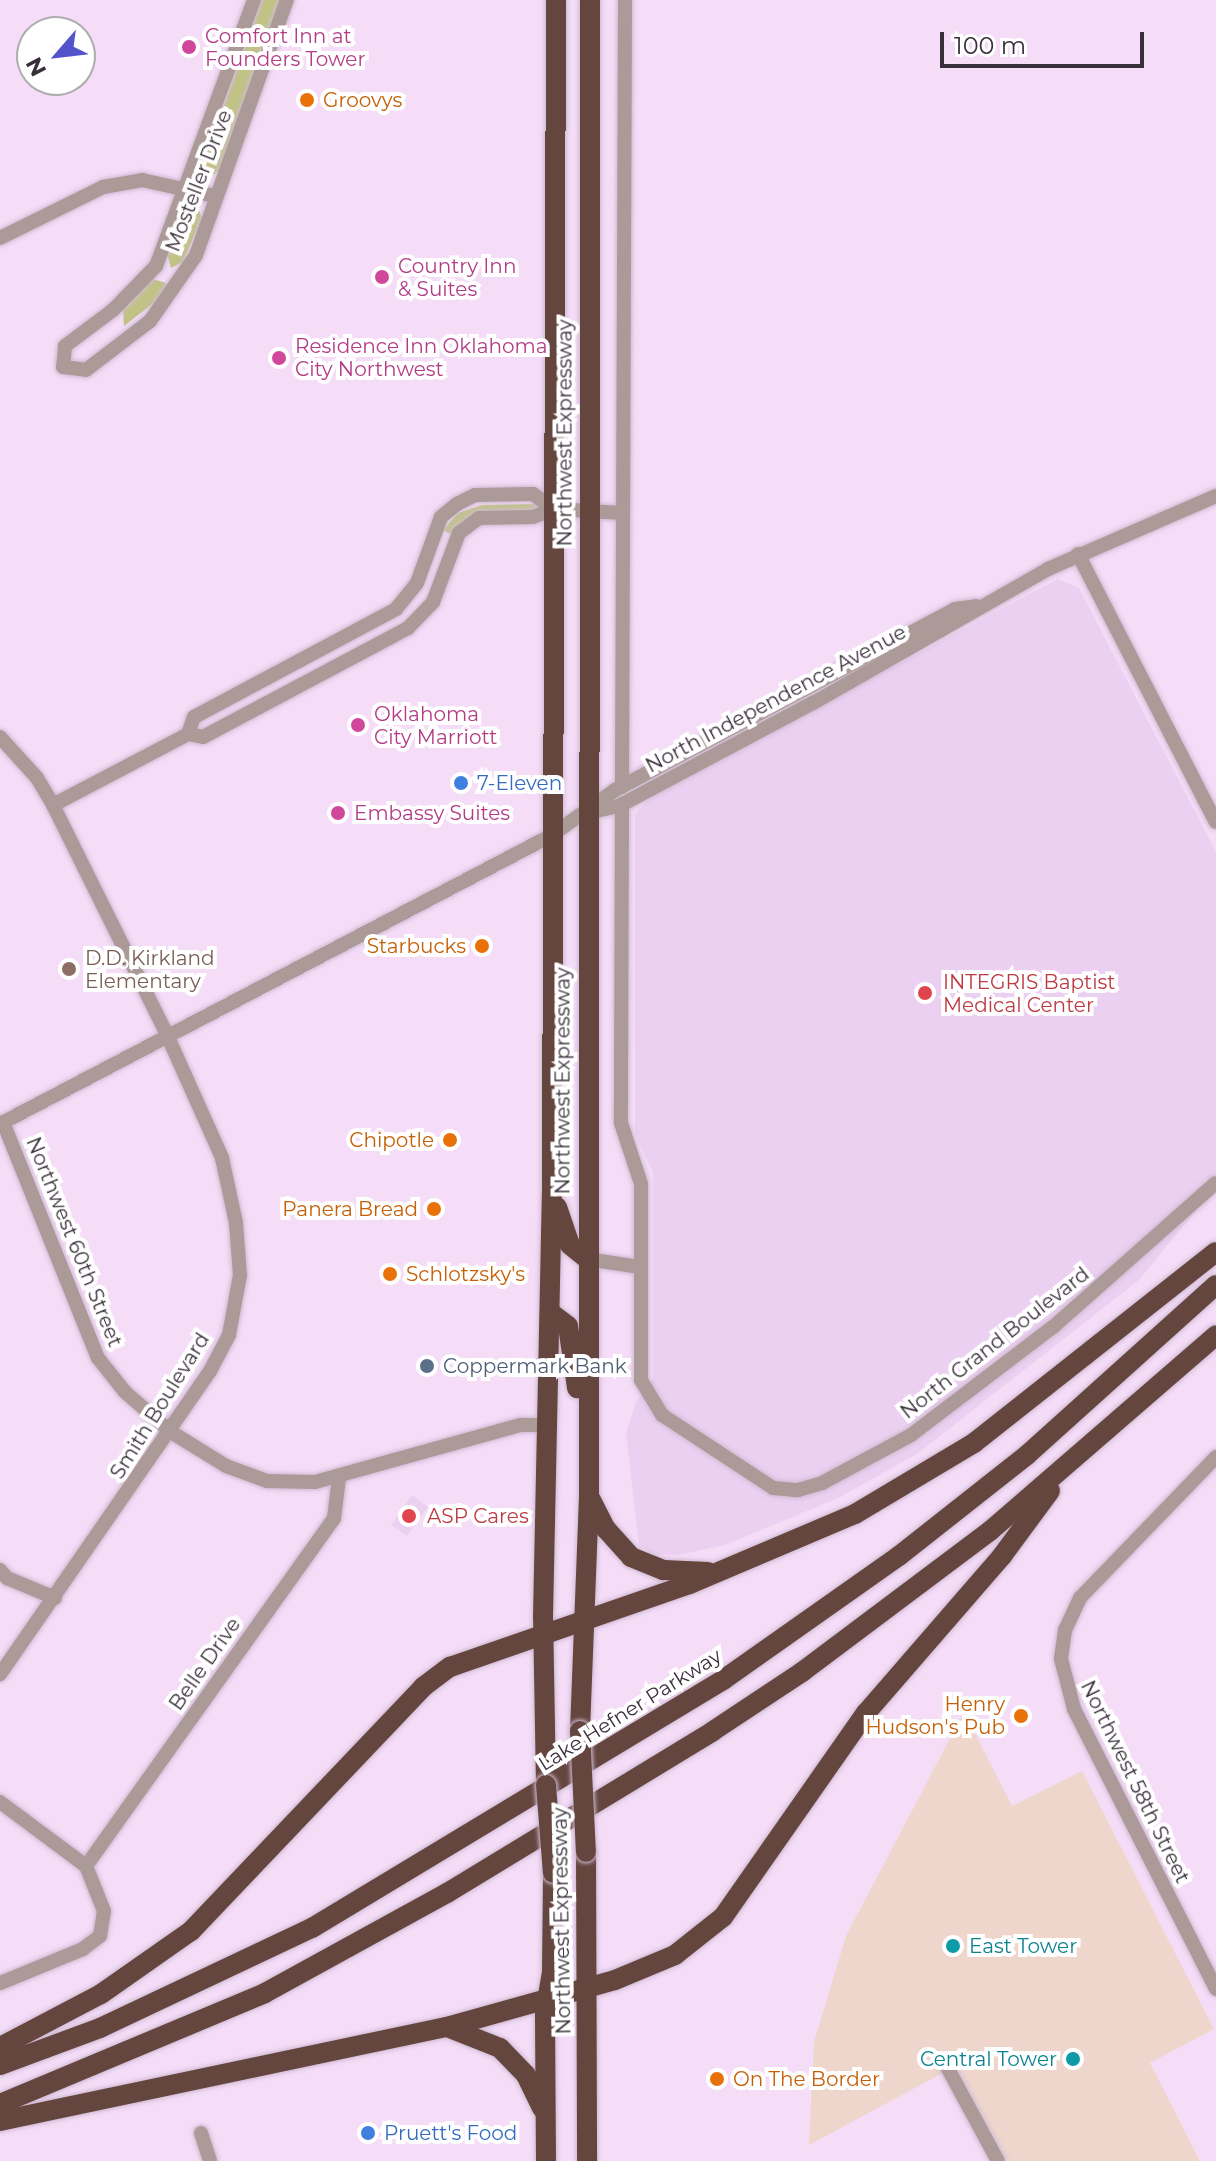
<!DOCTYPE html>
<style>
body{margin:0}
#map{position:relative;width:1216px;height:2161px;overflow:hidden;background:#f5ddf8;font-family:Montserrat,sans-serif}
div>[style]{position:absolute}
.commercial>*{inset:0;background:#eed6cd}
.built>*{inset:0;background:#ecd0f1}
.green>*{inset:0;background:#c0c384}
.roads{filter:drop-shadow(0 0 2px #cfbad2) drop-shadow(0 0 2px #cfbad2)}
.minor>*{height:14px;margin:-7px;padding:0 7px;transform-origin:7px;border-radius:7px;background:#ab9a97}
.highway>*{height:20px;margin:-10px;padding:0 10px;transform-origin:10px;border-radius:10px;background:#65463f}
.bridges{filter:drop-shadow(0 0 2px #cfbad2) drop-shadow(0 0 2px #cfbad2)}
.highway-bridge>*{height:20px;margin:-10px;padding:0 10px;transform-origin:10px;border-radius:10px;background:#65463f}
.dots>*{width:22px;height:22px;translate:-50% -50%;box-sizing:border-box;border:4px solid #fff;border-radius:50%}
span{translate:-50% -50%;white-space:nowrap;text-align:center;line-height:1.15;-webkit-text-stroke:8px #fff;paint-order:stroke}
.hotel-label{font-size:20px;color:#b23c85}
.left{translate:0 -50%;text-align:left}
.food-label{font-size:20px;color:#c56008}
.right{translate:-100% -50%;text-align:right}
.street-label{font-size:20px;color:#382f3a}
.shop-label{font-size:20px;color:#366cbe}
.education-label{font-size:20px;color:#785e54}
.health-label{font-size:20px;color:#be3a42}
.service-label{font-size:20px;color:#4e5e75}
.culture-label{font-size:20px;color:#0d838f}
.north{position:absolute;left:16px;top:16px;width:80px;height:80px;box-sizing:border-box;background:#fff;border:2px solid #afacb0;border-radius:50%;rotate:242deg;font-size:22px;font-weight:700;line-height:32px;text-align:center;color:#382f3a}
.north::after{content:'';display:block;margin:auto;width:28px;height:36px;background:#5353ca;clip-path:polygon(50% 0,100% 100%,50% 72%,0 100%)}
.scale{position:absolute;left:940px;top:32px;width:204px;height:36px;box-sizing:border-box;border:4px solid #382f3a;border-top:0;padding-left:10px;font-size:24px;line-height:28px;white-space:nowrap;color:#382f3a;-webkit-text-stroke:6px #fff;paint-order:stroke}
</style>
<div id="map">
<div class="commercial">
<div style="clip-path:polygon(964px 1712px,1012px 1806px,1082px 1771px,1214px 2029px,1150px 2063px,1200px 2161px,1007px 2161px,956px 2066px,809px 2145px,814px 2042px,846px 1936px)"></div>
</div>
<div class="built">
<div style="clip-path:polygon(1058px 579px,1079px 588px,1216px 852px,1216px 1186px,1139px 1280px,917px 1454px,836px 1499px,725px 1545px,679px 1555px,654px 1554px,639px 1545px,626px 1433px,636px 1402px,653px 1379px,653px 1173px,635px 1134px,635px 814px,652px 795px)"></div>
<div style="clip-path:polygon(412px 1495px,428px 1507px,407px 1536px,391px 1525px)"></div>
</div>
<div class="green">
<div style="clip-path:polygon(262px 0,281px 0,219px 171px,208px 178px,202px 166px)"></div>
<div style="clip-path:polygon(198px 208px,202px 218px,183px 262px,171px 268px,167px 254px,187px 211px)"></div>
<div style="clip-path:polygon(153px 279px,166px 283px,164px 295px,124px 326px,123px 309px)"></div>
<div style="clip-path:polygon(535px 504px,542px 506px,541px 512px,472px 516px,450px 534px,443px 530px,458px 513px,482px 505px)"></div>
</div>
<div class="roads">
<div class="minor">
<div style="left:254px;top:0;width:283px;rotate:110.2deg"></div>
<div style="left:156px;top:266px;width:62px;rotate:134.3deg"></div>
<div style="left:113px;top:310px;width:60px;rotate:143.1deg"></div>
<div style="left:65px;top:346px;width:21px;rotate:95deg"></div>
<div style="left:63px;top:367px;width:23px;rotate:7deg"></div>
<div style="left:86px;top:370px;width:81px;rotate:-37.4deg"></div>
<div style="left:150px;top:321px;width:80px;rotate:-55.1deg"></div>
<div style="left:196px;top:255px;width:271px;rotate:-70.4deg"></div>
<div style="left:0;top:238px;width:115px;rotate:-26.3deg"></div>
<div style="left:103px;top:187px;width:40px;rotate:-10deg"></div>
<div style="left:142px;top:180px;width:75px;rotate:12.4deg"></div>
<div style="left:1078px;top:554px;width:301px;rotate:62.8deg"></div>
<div style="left:188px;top:734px;width:15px;rotate:11deg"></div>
<div style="left:203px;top:737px;width:232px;rotate:-28deg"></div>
<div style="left:408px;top:628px;width:36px;rotate:-46deg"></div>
<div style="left:433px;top:602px;width:74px;rotate:-69.4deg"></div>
<div style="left:459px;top:533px;width:25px;rotate:-37deg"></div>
<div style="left:479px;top:518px;width:54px;rotate:-1.1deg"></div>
<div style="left:533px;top:517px;width:22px;rotate:-21deg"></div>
<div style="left:554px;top:509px;width:69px;rotate:3.3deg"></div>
<div style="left:0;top:737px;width:55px;rotate:47.9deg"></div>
<div style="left:37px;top:778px;width:31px;rotate:59deg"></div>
<div style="left:53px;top:805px;width:259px;rotate:63.6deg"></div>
<div style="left:168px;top:1037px;width:133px;rotate:65.9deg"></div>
<div style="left:222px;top:1158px;width:66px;rotate:77.8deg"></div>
<div style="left:236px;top:1223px;width:52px;rotate:85.6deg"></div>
<div style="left:240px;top:1275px;width:61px;rotate:100.4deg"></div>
<div style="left:229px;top:1335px;width:41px;rotate:117.8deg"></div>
<div style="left:210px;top:1371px;width:369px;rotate:124.7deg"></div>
<div style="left:622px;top:787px;width:787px;rotate:-89.78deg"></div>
<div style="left:622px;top:804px;width:319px;rotate:90.2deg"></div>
<div style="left:621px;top:1123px;width:64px;rotate:71.8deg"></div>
<div style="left:641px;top:1184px;width:196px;rotate:90deg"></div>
<div style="left:641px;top:1380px;width:41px;rotate:59deg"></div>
<div style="left:662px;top:1415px;width:133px;rotate:33.3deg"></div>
<div style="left:773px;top:1488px;width:25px;rotate:5deg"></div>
<div style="left:798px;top:1490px;width:25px;rotate:-16deg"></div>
<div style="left:822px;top:1483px;width:101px;rotate:-28.3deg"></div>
<div style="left:911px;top:1435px;width:178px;rotate:-37.3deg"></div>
<div style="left:1053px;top:1327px;width:217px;rotate:-41.5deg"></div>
<div style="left:53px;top:805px;width:153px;rotate:-27.7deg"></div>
<div style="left:188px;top:734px;width:18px;rotate:-71deg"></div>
<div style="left:194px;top:717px;width:229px;rotate:-28.1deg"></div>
<div style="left:396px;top:609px;width:33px;rotate:-51deg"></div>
<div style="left:417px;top:583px;width:70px;rotate:-70deg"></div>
<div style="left:441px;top:517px;width:21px;rotate:-39deg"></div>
<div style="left:457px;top:504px;width:20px;rotate:-27deg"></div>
<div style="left:475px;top:495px;width:58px;rotate:-1deg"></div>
<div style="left:533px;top:494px;width:26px;rotate:36deg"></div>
<div style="left:592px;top:812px;width:28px;rotate:-13deg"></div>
<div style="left:619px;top:806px;width:222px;rotate:-28deg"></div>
<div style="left:815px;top:702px;width:268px;rotate:-29.7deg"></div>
<div style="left:1048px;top:569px;width:183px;rotate:-23.5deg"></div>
<div style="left:3px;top:1122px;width:254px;rotate:68.1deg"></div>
<div style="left:98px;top:1358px;width:43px;rotate:51.5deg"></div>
<div style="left:125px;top:1392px;width:61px;rotate:41deg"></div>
<div style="left:171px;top:1432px;width:65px;rotate:31.7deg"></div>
<div style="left:226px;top:1466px;width:44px;rotate:20.1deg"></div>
<div style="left:267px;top:1481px;width:48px;rotate:1.2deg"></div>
<div style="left:315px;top:1482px;width:214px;rotate:-15.5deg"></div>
<div style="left:521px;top:1425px;width:26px"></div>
<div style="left:0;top:1124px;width:623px;rotate:-27.63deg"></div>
<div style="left:552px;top:835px;width:77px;rotate:-35.5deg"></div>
<div style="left:615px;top:790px;width:385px;rotate:-28deg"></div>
<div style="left:955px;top:609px;width:21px;rotate:-8deg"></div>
<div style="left:587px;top:1259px;width:54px;rotate:8.6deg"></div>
<div style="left:1216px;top:1457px;width:196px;rotate:134deg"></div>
<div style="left:1080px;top:1598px;width:35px;rotate:115deg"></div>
<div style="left:1065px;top:1630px;width:29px;rotate:98deg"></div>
<div style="left:1061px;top:1659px;width:52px;rotate:75.4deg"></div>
<div style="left:1074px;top:1709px;width:314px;rotate:63.1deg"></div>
<div style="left:0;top:1570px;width:11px;rotate:49deg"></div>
<div style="left:7px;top:1578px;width:52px;rotate:22.6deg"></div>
<div style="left:0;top:1802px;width:107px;rotate:36.7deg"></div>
<div style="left:86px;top:1866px;width:48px;rotate:68.2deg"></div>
<div style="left:104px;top:1911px;width:25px;rotate:99deg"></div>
<div style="left:100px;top:1936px;width:21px;rotate:143deg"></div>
<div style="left:83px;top:1949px;width:90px;rotate:157.7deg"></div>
<div style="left:86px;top:1866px;width:427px;rotate:-54.5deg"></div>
<div style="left:334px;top:1518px;width:40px;rotate:-82.9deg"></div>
<div style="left:945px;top:2063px;width:111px;rotate:61.6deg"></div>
<div style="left:201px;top:2133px;width:29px;rotate:72deg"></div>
</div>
<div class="highway">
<div style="left:557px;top:1207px;width:40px;rotate:71.1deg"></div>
<div style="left:570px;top:1245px;width:22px;rotate:39deg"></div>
<div style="left:551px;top:1313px;width:21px;rotate:37deg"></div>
<div style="left:568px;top:1326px;width:63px;rotate:81.7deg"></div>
<div style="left:590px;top:1498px;width:35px;rotate:63deg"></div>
<div style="left:606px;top:1529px;width:38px;rotate:48deg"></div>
<div style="left:631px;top:1557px;width:35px;rotate:22deg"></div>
<div style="left:663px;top:1570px;width:45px;rotate:2.5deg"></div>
<div style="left:580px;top:1731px;width:236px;rotate:-87.8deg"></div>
<div style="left:589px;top:1495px;width:1495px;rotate:-89.96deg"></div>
<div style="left:546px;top:1785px;width:168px;rotate:-91deg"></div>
<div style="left:543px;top:1617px;width:425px;rotate:-88.8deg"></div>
<div style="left:552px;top:1192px;width:1192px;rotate:-89.81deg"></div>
<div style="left:586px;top:1852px;width:309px;rotate:89.8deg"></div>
<div style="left:447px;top:2027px;width:57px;rotate:21.6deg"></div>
<div style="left:500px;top:2048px;width:37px;rotate:46deg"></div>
<div style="left:526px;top:2075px;width:37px;rotate:64deg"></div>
<div style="left:0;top:2047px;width:114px;rotate:-27.7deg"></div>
<div style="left:101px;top:1994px;width:110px;rotate:-35deg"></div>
<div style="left:191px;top:1931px;width:337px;rotate:-46.4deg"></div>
<div style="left:423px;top:1687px;width:34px;rotate:-37deg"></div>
<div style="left:450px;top:1667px;width:254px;rotate:-19.1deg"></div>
<div style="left:690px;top:1584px;width:179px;rotate:-23deg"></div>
<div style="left:855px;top:1514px;width:139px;rotate:-30.8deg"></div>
<div style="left:974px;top:1443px;width:308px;rotate:-38.3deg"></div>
<div style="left:0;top:2065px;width:107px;rotate:-20.3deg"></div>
<div style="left:100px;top:2028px;width:234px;rotate:-25.3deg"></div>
<div style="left:312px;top:1928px;width:480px;rotate:-31.1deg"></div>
<div style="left:723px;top:1680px;width:215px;rotate:-35.2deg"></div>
<div style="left:899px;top:1556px;width:163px;rotate:-38.3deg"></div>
<div style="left:1027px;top:1455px;width:254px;rotate:-42deg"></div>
<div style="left:0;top:2104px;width:287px;rotate:-22.7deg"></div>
<div style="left:265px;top:1993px;width:208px;rotate:-28.8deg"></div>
<div style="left:447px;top:1893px;width:311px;rotate:-31.3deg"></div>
<div style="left:713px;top:1731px;width:107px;rotate:-33.5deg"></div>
<div style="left:802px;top:1672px;width:235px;rotate:-36.9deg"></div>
<div style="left:990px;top:1531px;width:299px;rotate:-40.9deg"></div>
<div style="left:0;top:2121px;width:457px;rotate:-11.9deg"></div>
<div style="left:447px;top:2027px;width:174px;rotate:-15.6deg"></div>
<div style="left:615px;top:1980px;width:65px;rotate:-22.6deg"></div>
<div style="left:675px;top:1955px;width:61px;rotate:-38.4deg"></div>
<div style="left:723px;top:1917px;width:249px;rotate:-55deg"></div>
<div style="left:866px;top:1713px;width:208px;rotate:-49.1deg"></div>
<div style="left:1002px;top:1556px;width:81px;rotate:-53.6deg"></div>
<div style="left:546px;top:2161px;width:148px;rotate:-90.4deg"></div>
<div style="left:545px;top:2013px;width:42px;rotate:-80.3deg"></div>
<div style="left:552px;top:1972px;width:99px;rotate:-89.4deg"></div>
</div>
</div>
<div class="bridges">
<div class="highway-bridge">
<div style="left:580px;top:1731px;width:121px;rotate:87.2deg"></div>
<div style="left:546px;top:1785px;width:88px;rotate:85.5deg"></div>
</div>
</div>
<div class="dots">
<div style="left:189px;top:47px;background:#d1479c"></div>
<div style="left:307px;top:100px;background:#e8710a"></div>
<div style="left:382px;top:277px;background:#d1479c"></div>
<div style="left:279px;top:358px;background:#d1479c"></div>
<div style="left:358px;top:725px;background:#d1479c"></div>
<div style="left:461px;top:783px;background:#3f7fe0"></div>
<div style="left:338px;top:813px;background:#d1479c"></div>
<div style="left:482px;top:946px;background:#e8710a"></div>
<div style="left:69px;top:969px;background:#8d6e63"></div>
<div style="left:925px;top:993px;background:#e0444e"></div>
<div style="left:450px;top:1140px;background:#e8710a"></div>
<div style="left:434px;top:1209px;background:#e8710a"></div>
<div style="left:390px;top:1274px;background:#e8710a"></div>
<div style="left:427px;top:1366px;background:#5c6f8a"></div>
<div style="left:409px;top:1516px;background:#e0444e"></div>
<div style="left:1021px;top:1716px;background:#e8710a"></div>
<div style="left:953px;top:1946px;background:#0f9aa8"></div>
<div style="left:1073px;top:2059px;background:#0f9aa8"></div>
<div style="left:717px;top:2079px;background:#e8710a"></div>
<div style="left:368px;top:2133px;background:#3f7fe0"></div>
</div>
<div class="hotel-label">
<span class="left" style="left:205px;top:48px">Comfort Inn at<br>Founders Tower</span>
<span class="left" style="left:398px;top:278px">Country Inn<br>&amp; Suites</span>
<span class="left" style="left:295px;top:358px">Residence Inn Oklahoma<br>City Northwest</span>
<span class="left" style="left:374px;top:726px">Oklahoma<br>City Marriott</span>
<span class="left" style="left:354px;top:813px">Embassy Suites</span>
</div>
<div class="food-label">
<span class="left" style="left:323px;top:100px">Groovys</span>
<span class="right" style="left:466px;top:946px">Starbucks</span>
<span class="right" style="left:434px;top:1140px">Chipotle</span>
<span class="right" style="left:418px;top:1209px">Panera Bread</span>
<span class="left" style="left:406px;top:1274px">Schlotzsky's</span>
<span class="right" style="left:1005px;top:1716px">Henry<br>Hudson's Pub</span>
<span class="left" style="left:733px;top:2079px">On The Border</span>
</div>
<div class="street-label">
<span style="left:199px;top:181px;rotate:-69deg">Mosteller Drive</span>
<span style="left:565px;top:433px;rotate:-90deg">Northwest Expressway</span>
<span style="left:776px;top:699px;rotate:-28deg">North Independence Avenue</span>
<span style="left:563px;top:1081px;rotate:-90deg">Northwest Expressway</span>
<span style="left:74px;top:1242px;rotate:68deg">Northwest 60th Street</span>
<span style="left:995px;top:1343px;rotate:-38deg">North Grand Boulevard</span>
<span style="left:160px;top:1406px;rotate:-58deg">Smith Boulevard</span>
<span style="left:205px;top:1664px;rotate:-55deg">Belle Drive</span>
<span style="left:630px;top:1710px;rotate:-32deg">Lake Hefner Parkway</span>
<span style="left:1135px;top:1782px;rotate:64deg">Northwest 58th Street</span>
<span style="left:562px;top:1921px;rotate:-91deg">Northwest Expressway</span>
</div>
<div class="shop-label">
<span class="left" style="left:477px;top:783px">7-Eleven</span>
<span class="left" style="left:384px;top:2133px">Pruett's Food</span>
</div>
<div class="education-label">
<span class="left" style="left:85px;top:970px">D.D. Kirkland<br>Elementary</span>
</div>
<div class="health-label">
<span class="left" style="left:943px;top:994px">INTEGRIS Baptist<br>Medical Center</span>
<span class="left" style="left:427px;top:1516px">ASP Cares</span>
</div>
<div class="service-label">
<span class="left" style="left:443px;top:1366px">Coppermark Bank</span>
</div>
<div class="culture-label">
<span class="left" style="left:969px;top:1946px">East Tower</span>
<span class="right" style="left:1057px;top:2059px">Central Tower</span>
</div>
<div class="north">N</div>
<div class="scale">100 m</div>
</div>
